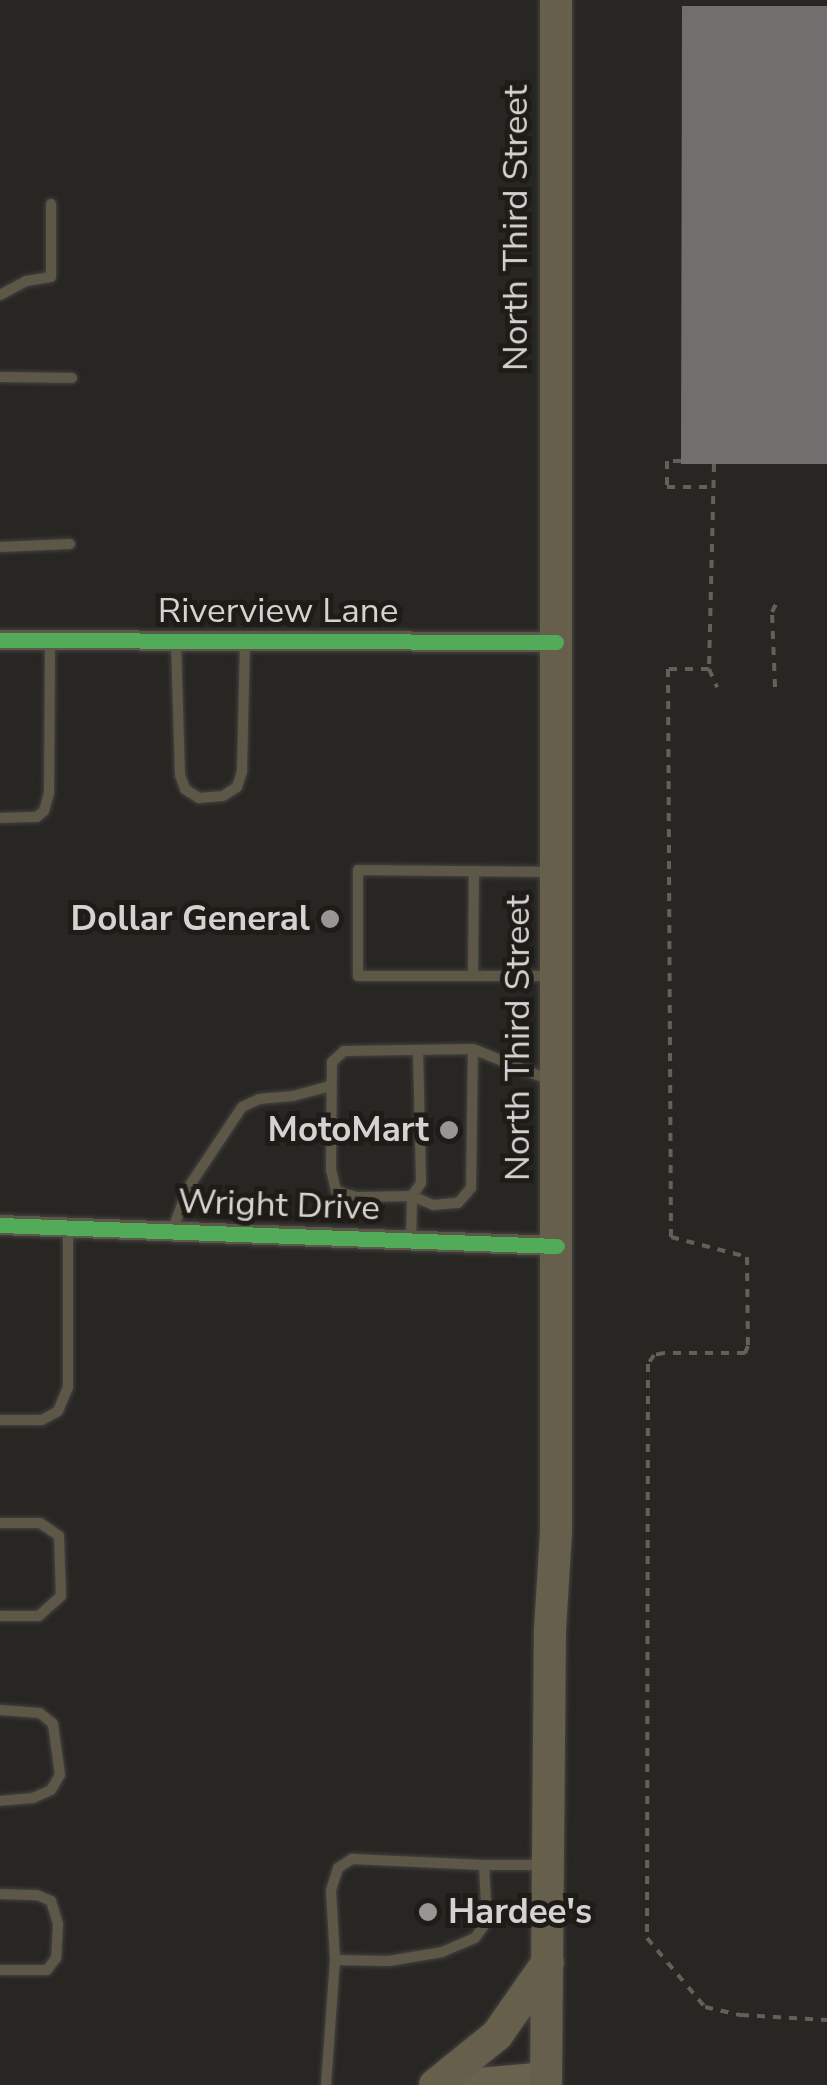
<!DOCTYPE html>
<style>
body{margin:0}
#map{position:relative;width:827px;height:2085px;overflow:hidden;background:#282623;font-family:"Nunito Sans",sans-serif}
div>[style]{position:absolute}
.building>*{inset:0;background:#716f6d}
.path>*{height:4px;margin-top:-2px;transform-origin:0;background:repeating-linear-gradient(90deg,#646057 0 8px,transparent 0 16px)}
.roads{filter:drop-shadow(0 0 2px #434240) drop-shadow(0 0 2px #434240)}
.lane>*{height:10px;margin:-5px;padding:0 5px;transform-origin:5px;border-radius:5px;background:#5d5748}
.street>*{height:20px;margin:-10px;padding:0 10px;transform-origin:10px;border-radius:10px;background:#5d5748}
.secondary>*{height:28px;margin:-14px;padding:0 14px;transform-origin:14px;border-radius:14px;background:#68624e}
.primary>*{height:32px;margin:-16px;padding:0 16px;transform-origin:16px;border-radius:16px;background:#655f4b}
.cycleway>*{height:15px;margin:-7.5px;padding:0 7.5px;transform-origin:7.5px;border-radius:7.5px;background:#51ab58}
.dots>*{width:28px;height:28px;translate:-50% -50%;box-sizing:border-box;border:5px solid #1f1c18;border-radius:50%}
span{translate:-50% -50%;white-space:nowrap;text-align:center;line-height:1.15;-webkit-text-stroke:10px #1f1c18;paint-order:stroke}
.street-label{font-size:35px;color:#d5d3d1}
.poi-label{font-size:35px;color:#d5d3d1;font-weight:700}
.right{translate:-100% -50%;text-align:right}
.left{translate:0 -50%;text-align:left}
</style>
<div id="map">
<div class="building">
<div style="clip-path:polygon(682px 6px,827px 6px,827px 464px,681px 464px)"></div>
</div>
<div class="path">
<div style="left:681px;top:461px;width:14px;rotate:180deg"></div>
<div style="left:667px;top:461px;width:26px;rotate:90deg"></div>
<div style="left:667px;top:487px;width:47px"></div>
<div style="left:714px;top:464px;width:205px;rotate:91.4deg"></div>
<div style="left:709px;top:669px;width:20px;rotate:66deg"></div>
<div style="left:709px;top:669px;width:41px;rotate:180deg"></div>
<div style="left:668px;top:669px;width:568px;rotate:89.7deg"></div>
<div style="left:671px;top:1237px;width:79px;rotate:14.7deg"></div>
<div style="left:747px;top:1257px;width:89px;rotate:89.4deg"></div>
<div style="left:748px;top:1346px;width:8px;rotate:113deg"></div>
<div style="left:745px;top:1353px;width:81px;rotate:180deg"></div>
<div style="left:664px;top:1353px;width:10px;rotate:169deg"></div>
<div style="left:654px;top:1355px;width:11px;rotate:124deg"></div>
<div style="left:648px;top:1364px;width:574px;rotate:90.1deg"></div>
<div style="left:647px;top:1938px;width:90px;rotate:50deg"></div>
<div style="left:705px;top:2007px;width:37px;rotate:13deg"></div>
<div style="left:741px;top:2015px;width:86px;rotate:3.3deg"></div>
<div style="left:775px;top:687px;width:75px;rotate:-92.3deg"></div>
<div style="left:772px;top:612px;width:13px;rotate:-63deg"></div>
</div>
<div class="roads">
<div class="lane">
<div style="left:0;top:295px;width:30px;rotate:-28deg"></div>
<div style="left:26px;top:281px;width:25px;rotate:-9deg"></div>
<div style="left:51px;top:277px;width:73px;rotate:-90deg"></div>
<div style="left:0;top:377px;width:72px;rotate:0.8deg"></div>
<div style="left:0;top:547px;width:70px;rotate:-2.5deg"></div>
<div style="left:176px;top:641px;width:134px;rotate:88.3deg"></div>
<div style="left:180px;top:775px;width:15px;rotate:70deg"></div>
<div style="left:185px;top:789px;width:17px;rotate:33deg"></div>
<div style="left:199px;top:798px;width:24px;rotate:-5deg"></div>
<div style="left:223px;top:796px;width:17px;rotate:-33deg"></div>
<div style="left:237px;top:787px;width:16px;rotate:-72deg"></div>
<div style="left:242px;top:772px;width:131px;rotate:-88.7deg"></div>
<div style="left:0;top:818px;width:37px;rotate:-2deg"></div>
<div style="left:37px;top:817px;width:9px;rotate:-41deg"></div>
<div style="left:44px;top:811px;width:19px;rotate:-74deg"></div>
<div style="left:49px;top:793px;width:153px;rotate:-89.6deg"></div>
<div style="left:550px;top:872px;width:192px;rotate:-179.4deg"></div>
<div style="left:358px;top:870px;width:106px;rotate:90deg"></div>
<div style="left:358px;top:976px;width:194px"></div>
<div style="left:473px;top:976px;width:105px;rotate:-89.5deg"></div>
<div style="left:418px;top:1050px;width:133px;rotate:88.7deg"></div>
<div style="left:421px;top:1183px;width:16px;rotate:125deg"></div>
<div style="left:412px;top:1196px;width:23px;rotate:23deg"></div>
<div style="left:433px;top:1205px;width:25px;rotate:-5deg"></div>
<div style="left:458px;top:1203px;width:20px;rotate:-49deg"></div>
<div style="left:471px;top:1188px;width:139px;rotate:-89.2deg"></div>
<div style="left:172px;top:1231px;width:46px;rotate:-69.6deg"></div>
<div style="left:188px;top:1188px;width:97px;rotate:-56.3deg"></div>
<div style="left:242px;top:1107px;width:19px;rotate:-25deg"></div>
<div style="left:259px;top:1099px;width:34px;rotate:-5deg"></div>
<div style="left:293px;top:1096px;width:39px;rotate:-15deg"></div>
<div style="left:411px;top:1241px;width:45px;rotate:-88.7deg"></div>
<div style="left:412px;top:1196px;width:55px;rotate:179deg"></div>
<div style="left:357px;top:1197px;width:22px;rotate:-164deg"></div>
<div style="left:336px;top:1191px;width:22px;rotate:-103deg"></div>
<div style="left:331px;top:1170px;width:108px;rotate:-89.5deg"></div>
<div style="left:332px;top:1062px;width:16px;rotate:-43deg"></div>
<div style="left:344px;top:1051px;width:129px;rotate:-0.9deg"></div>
<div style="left:473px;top:1049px;width:85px;rotate:22.1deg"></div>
<div style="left:0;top:1420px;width:42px"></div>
<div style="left:42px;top:1420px;width:18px;rotate:-29deg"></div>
<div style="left:58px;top:1411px;width:26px;rotate:-67deg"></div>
<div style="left:68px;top:1387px;width:160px;rotate:-90deg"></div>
<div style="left:0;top:1523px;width:40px"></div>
<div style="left:40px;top:1523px;width:23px;rotate:34deg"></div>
<div style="left:59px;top:1536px;width:60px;rotate:88.1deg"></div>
<div style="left:61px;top:1596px;width:30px;rotate:138deg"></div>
<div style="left:39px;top:1616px;width:39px;rotate:180deg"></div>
<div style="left:0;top:1710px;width:40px;rotate:4.3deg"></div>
<div style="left:40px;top:1713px;width:17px;rotate:40deg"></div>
<div style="left:53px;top:1724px;width:51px;rotate:82.2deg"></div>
<div style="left:60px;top:1775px;width:17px;rotate:121deg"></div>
<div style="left:51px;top:1790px;width:20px;rotate:156deg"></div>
<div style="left:33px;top:1798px;width:33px;rotate:175deg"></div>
<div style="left:0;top:1894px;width:37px;rotate:2deg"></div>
<div style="left:37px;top:1895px;width:15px;rotate:23deg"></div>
<div style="left:51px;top:1901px;width:24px;rotate:73deg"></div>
<div style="left:58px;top:1924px;width:34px;rotate:93deg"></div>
<div style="left:56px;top:1958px;width:15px;rotate:127deg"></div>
<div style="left:47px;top:1970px;width:47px;rotate:180deg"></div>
<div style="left:335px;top:1960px;width:70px;rotate:-93.3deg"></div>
<div style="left:331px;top:1890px;width:23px;rotate:-72deg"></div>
<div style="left:338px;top:1868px;width:17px;rotate:-33deg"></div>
<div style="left:352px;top:1859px;width:132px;rotate:2.6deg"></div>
<div style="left:326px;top:2085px;width:125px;rotate:-85.9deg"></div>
<div style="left:335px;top:1960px;width:54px;rotate:1.1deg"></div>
<div style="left:389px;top:1961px;width:54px;rotate:-9.6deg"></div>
<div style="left:442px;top:1952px;width:36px;rotate:-23deg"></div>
<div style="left:475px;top:1938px;width:21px;rotate:-55deg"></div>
<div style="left:487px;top:1921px;width:56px;rotate:-93.1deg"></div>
<div style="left:484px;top:1865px;width:58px"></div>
</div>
<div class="street">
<div style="left:0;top:640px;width:556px;rotate:0.21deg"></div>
<div style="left:0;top:1225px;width:557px;rotate:2.16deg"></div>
</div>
<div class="secondary">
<div style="left:445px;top:2085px;width:103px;rotate:-5deg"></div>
</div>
<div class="primary">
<div style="left:435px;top:2085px;width:80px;rotate:-38.9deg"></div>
<div style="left:497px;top:2035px;width:89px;rotate:-55.1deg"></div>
<div style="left:546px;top:2085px;width:455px;rotate:-89.5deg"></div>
<div style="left:550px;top:1630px;width:99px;rotate:-86.5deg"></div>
<div style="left:556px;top:1531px;width:1531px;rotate:-90deg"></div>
</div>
</div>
<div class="cycleway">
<div style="left:0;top:640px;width:556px;rotate:0.21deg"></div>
<div style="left:0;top:1225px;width:557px;rotate:2.16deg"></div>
</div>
<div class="dots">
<div style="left:330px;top:919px;background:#989694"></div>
<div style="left:449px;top:1130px;background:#989694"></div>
<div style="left:428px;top:1912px;background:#989694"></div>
</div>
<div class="street-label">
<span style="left:516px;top:228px;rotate:-90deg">North Third Street</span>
<span style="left:278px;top:611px">Riverview Lane</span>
<span style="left:518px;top:1038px;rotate:-90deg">North Third Street</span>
<span style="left:279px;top:1205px;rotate:2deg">Wright Drive</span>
</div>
<div class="poi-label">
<span class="right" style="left:310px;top:919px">Dollar General</span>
<span class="right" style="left:429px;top:1130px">MotoMart</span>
<span class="left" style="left:448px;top:1912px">Hardee's</span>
</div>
</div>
